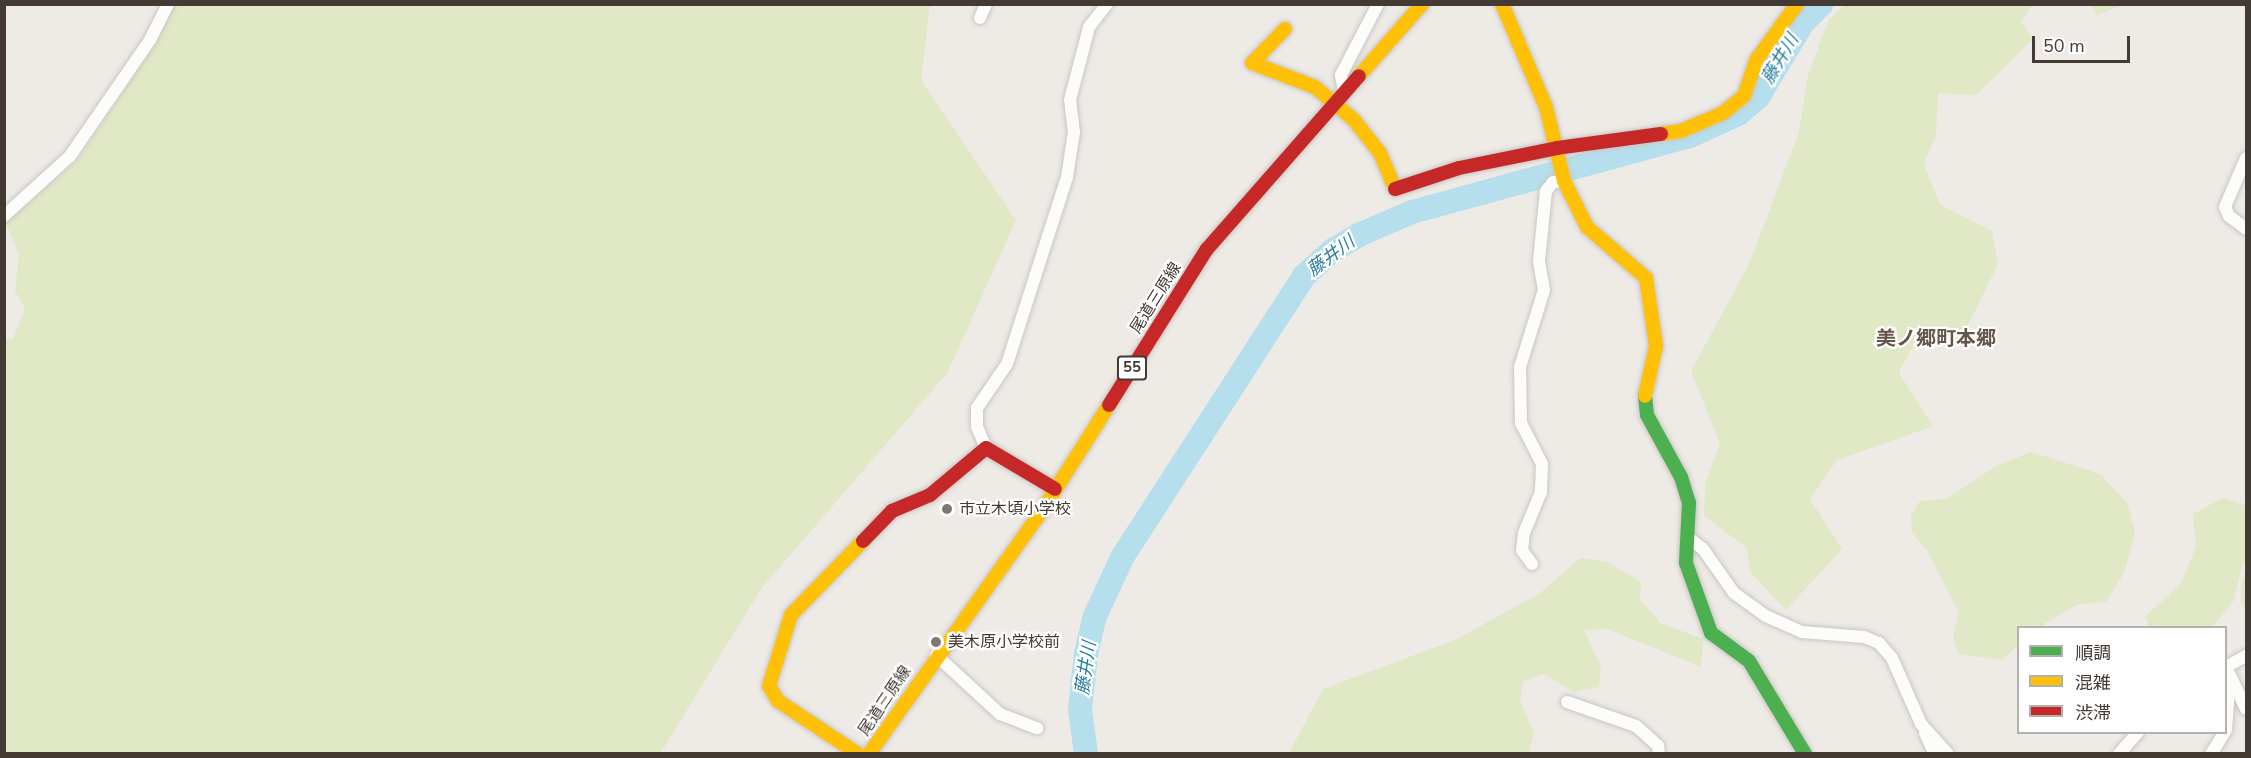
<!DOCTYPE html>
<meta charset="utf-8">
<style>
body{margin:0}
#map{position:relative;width:2251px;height:758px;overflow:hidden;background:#eeeae6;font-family:"Nunito Sans","Noto Sans JP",sans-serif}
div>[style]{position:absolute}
.green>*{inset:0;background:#e0e8c5}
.river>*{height:24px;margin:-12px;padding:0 12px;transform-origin:12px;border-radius:12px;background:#b5dfec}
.roads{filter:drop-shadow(0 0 2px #cac6c2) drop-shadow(0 0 2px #cac6c2)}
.street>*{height:12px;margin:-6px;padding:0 6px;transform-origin:6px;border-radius:6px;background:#fcfcfb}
.fast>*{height:14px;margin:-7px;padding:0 7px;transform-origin:7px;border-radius:7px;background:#4caf50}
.slow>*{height:14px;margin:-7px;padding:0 7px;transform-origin:7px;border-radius:7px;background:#ffc107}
.jam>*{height:14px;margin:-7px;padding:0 7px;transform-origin:7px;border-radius:7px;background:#c62828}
.dots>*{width:16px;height:16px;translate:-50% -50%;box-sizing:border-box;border:3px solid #fff;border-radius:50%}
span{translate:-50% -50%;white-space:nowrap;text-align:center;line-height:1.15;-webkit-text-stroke:4.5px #fff;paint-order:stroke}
.shield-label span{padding:2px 4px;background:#fff;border:2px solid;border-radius:4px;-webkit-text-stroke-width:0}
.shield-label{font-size:15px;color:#433a33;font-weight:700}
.street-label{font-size:16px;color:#433a33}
.poi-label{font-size:16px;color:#433a33}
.left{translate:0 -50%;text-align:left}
.water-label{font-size:18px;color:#2a7f9d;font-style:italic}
.quarter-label{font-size:20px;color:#65564a;font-weight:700}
.frame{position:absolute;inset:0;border:6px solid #433a33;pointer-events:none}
.legend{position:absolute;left:2017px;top:626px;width:210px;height:108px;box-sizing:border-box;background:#fff;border:2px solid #b4b0ad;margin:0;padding:8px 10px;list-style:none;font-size:18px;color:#433a33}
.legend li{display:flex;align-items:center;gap:12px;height:30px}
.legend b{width:30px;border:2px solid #b4b0ad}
.scale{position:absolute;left:2032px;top:36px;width:98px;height:27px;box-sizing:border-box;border:3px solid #433a33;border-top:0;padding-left:8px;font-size:18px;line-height:21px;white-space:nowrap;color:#433a33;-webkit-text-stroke:4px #fff;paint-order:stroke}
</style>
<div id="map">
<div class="green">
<div style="clip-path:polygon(174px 4px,930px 5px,921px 80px,1016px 220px,948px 372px,761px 589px,660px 754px,5px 753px,4px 339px,13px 339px,25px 308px,15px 291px,19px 253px,5px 223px,77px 161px,147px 56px)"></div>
<div style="clip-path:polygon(1844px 5px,2033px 5px,2021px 22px,2033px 39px,1976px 95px,1938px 93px,1936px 135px,1924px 164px,1940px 205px,1992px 231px,1998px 264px,1959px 343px,1916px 340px,1899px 373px,1933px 426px,1837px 460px,1810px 499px,1842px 549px,1786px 610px,1751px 573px,1746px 547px,1704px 516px,1705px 484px,1720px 443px,1691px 371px,1749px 264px,1799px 132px,1808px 75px,1828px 21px)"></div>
<div style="clip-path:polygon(2091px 5px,2123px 5px,2097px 15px)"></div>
<div style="clip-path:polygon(2031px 452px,2100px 474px,2127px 503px,2135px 533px,2124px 573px,2106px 602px,2078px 604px,2039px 627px,2018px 628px,2018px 645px,2002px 660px,1958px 654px,1953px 638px,1959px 613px,1927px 550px,1912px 533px,1911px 515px,1920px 501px,1946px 499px,1998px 465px)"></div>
<div style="clip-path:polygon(2223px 498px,2246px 505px,2246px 562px,2243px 562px,2233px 602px,2212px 627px,2150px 627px,2145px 617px,2182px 582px,2196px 546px,2193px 514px)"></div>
<div style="clip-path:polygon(1580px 558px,1607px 562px,1641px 582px,1640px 599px,1660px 623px,1703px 639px,1701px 667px,1607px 629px,1584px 630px,1601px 667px,1599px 687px,1574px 692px,1544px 674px,1523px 681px,1520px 700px,1534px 733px,1529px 753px,1289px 753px,1323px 689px,1455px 640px,1539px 594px)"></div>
<div style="clip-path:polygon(2246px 577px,2246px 611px,2241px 602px,2242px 579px)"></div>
</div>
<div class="river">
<div style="left:1086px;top:754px;width:45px;rotate:-97.6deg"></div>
<div style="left:1080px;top:709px;width:55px;rotate:-83.8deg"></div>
<div style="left:1086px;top:654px;width:39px;rotate:-77deg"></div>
<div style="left:1095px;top:616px;width:66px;rotate:-65deg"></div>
<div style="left:1123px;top:556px;width:333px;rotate:-57.1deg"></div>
<div style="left:1304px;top:276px;width:39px;rotate:-42deg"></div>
<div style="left:1333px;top:250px;width:32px;rotate:-30deg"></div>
<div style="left:1361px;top:234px;width:56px;rotate:-23.3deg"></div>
<div style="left:1412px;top:212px;width:288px;rotate:-15.3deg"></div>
<div style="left:1690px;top:136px;width:53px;rotate:-24.6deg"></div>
<div style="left:1738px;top:114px;width:26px;rotate:-40deg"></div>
<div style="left:1758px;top:97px;width:85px;rotate:-58.9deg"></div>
<div style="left:1802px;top:24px;width:28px;rotate:-46deg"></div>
</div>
<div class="roads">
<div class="street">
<div style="left:980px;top:18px;width:15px;rotate:-67deg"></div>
<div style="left:1344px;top:91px;width:16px;rotate:-101deg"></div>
<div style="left:1341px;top:75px;width:80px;rotate:-62.5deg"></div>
<div style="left:2246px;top:158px;width:53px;rotate:113.2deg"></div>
<div style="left:2225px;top:207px;width:10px;rotate:66deg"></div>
<div style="left:2229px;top:216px;width:21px;rotate:37deg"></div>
<div style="left:4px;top:216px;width:89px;rotate:-42.3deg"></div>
<div style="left:70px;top:156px;width:141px;rotate:-55.4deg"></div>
<div style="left:150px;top:40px;width:40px;rotate:-63.4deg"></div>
<div style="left:986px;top:448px;width:23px;rotate:-113deg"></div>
<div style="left:977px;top:427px;width:19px;rotate:-90deg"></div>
<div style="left:977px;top:408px;width:53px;rotate:-55.7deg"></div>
<div style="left:1007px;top:364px;width:196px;rotate:-72.2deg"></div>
<div style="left:1067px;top:177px;width:46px;rotate:-81.2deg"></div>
<div style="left:1074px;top:132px;width:32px;rotate:-97deg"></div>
<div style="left:1070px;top:100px;width:75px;rotate:-75.4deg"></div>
<div style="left:1089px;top:27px;width:29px;rotate:-52deg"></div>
<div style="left:1690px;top:539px;width:16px;rotate:38deg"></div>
<div style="left:1703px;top:549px;width:54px;rotate:54.8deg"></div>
<div style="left:1734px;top:593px;width:39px;rotate:36deg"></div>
<div style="left:1766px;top:616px;width:39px;rotate:24deg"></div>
<div style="left:1802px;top:632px;width:62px;rotate:4.6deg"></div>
<div style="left:1864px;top:637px;width:16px;rotate:22deg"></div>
<div style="left:1879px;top:643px;width:20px;rotate:49deg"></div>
<div style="left:1892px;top:658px;width:72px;rotate:66.3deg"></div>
<div style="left:1921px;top:724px;width:40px;rotate:48deg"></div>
<div style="left:1532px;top:564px;width:17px;rotate:-126deg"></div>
<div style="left:1522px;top:550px;width:17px;rotate:-83deg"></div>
<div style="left:1524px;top:533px;width:44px;rotate:-67.5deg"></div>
<div style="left:1541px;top:492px;width:28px;rotate:-88deg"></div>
<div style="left:1542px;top:464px;width:46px;rotate:-117.1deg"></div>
<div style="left:1521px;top:423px;width:56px;rotate:-91deg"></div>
<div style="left:1520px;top:367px;width:81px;rotate:-72.7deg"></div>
<div style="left:1544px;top:290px;width:29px;rotate:-100deg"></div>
<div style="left:1539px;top:261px;width:70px;rotate:-84.3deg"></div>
<div style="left:1546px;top:191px;width:11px;rotate:-52deg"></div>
<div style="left:1553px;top:182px;width:11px;rotate:-5deg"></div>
<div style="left:936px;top:655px;width:87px;rotate:42.7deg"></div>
<div style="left:1000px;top:714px;width:40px;rotate:21deg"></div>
<div style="left:2231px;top:677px;width:35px;rotate:65deg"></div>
<div style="left:1567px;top:702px;width:73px;rotate:19.2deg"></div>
<div style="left:1636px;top:726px;width:30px;rotate:42deg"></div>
<div style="left:1658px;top:746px;width:8px;rotate:83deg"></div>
<div style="left:2226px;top:730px;width:54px;rotate:-85.8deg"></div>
<div style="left:2230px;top:676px;width:10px;rotate:-114deg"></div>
<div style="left:2226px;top:667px;width:23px;rotate:-29deg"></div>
<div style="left:1925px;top:733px;width:23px;rotate:65deg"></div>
<div style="left:2119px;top:754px;width:29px;rotate:-49deg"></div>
<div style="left:2211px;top:754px;width:26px;rotate:-58deg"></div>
</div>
<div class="fast">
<div style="left:1645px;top:396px;width:19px;rotate:84deg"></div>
<div style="left:1647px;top:415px;width:71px;rotate:61.3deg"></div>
<div style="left:1681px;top:477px;width:27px;rotate:73deg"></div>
<div style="left:1689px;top:503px;width:60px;rotate:92.9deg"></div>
<div style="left:1686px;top:563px;width:74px;rotate:70.3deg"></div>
<div style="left:1711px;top:633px;width:47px;rotate:36.4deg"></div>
<div style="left:1749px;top:661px;width:109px;rotate:58.9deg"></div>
</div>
<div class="slow">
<div style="left:1502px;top:4px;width:112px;rotate:66.9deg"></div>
<div style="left:1546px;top:107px;width:76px;rotate:76.3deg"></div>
<div style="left:1564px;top:181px;width:51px;rotate:63.4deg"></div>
<div style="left:1587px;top:227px;width:78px;rotate:40.8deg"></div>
<div style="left:1646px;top:278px;width:69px;rotate:81.6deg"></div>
<div style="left:1656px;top:346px;width:51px;rotate:102.4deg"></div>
<div style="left:1285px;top:29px;width:47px;rotate:134.1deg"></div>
<div style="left:1252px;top:63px;width:67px;rotate:20.9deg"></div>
<div style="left:1315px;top:87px;width:51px;rotate:40.2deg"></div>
<div style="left:1354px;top:120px;width:42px;rotate:51.8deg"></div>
<div style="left:1380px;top:153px;width:39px;rotate:67deg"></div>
<div style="left:1359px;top:76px;width:96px;rotate:-48.8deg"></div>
<div style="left:1661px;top:134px;width:20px;rotate:-9deg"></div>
<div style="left:1681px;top:131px;width:46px;rotate:-23.2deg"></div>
<div style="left:1723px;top:113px;width:27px;rotate:-39deg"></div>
<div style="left:1744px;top:96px;width:39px;rotate:-71deg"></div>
<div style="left:1757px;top:59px;width:68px;rotate:-54deg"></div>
<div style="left:858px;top:754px;width:96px;rotate:-146.5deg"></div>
<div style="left:778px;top:701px;width:17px;rotate:-121deg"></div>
<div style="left:769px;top:686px;width:74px;rotate:-72.8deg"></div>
<div style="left:791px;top:615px;width:103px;rotate:-45.8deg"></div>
<div style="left:869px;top:754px;width:304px;rotate:-54.6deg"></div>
<div style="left:1045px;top:506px;width:120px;rotate:-57.6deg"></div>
</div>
<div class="jam">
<div style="left:1395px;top:189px;width:67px;rotate:-18.2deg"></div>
<div style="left:1459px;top:168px;width:100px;rotate:-11.5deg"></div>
<div style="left:1557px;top:148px;width:105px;rotate:-7.7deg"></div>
<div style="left:1109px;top:405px;width:184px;rotate:-57.9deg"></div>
<div style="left:1207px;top:249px;width:230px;rotate:-48.7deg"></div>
<div style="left:863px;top:541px;width:42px;rotate:-46deg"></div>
<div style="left:892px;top:511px;width:41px;rotate:-22.8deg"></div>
<div style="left:930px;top:495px;width:73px;rotate:-40deg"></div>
<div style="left:986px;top:448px;width:80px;rotate:30.7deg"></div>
</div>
</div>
<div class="dots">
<div style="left:947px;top:509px;background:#7f7872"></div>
<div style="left:936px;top:642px;background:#7f7872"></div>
</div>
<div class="shield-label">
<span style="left:1132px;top:368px">55</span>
</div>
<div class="street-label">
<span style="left:1156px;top:298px;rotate:-58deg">尾道三原線</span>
<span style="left:885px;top:701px;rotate:-56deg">尾道三原線</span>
</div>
<div class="poi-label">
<span class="left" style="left:959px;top:509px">市立木頃小学校</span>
<span class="left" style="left:948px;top:642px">美木原小学校前</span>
</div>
<div class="water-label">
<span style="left:1780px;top:59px;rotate:-59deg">藤井川</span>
<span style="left:1331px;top:256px;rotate:-37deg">藤井川</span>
<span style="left:1086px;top:668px;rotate:-82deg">藤井川</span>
</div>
<div class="quarter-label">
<span style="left:1936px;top:338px">美ノ郷町本郷</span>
</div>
<div class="frame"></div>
<ul class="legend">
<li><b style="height:8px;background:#4caf50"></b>順調</li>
<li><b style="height:8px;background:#ffc107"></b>混雑</li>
<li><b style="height:8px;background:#c62828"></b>渋滞</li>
</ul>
<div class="scale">50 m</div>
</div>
